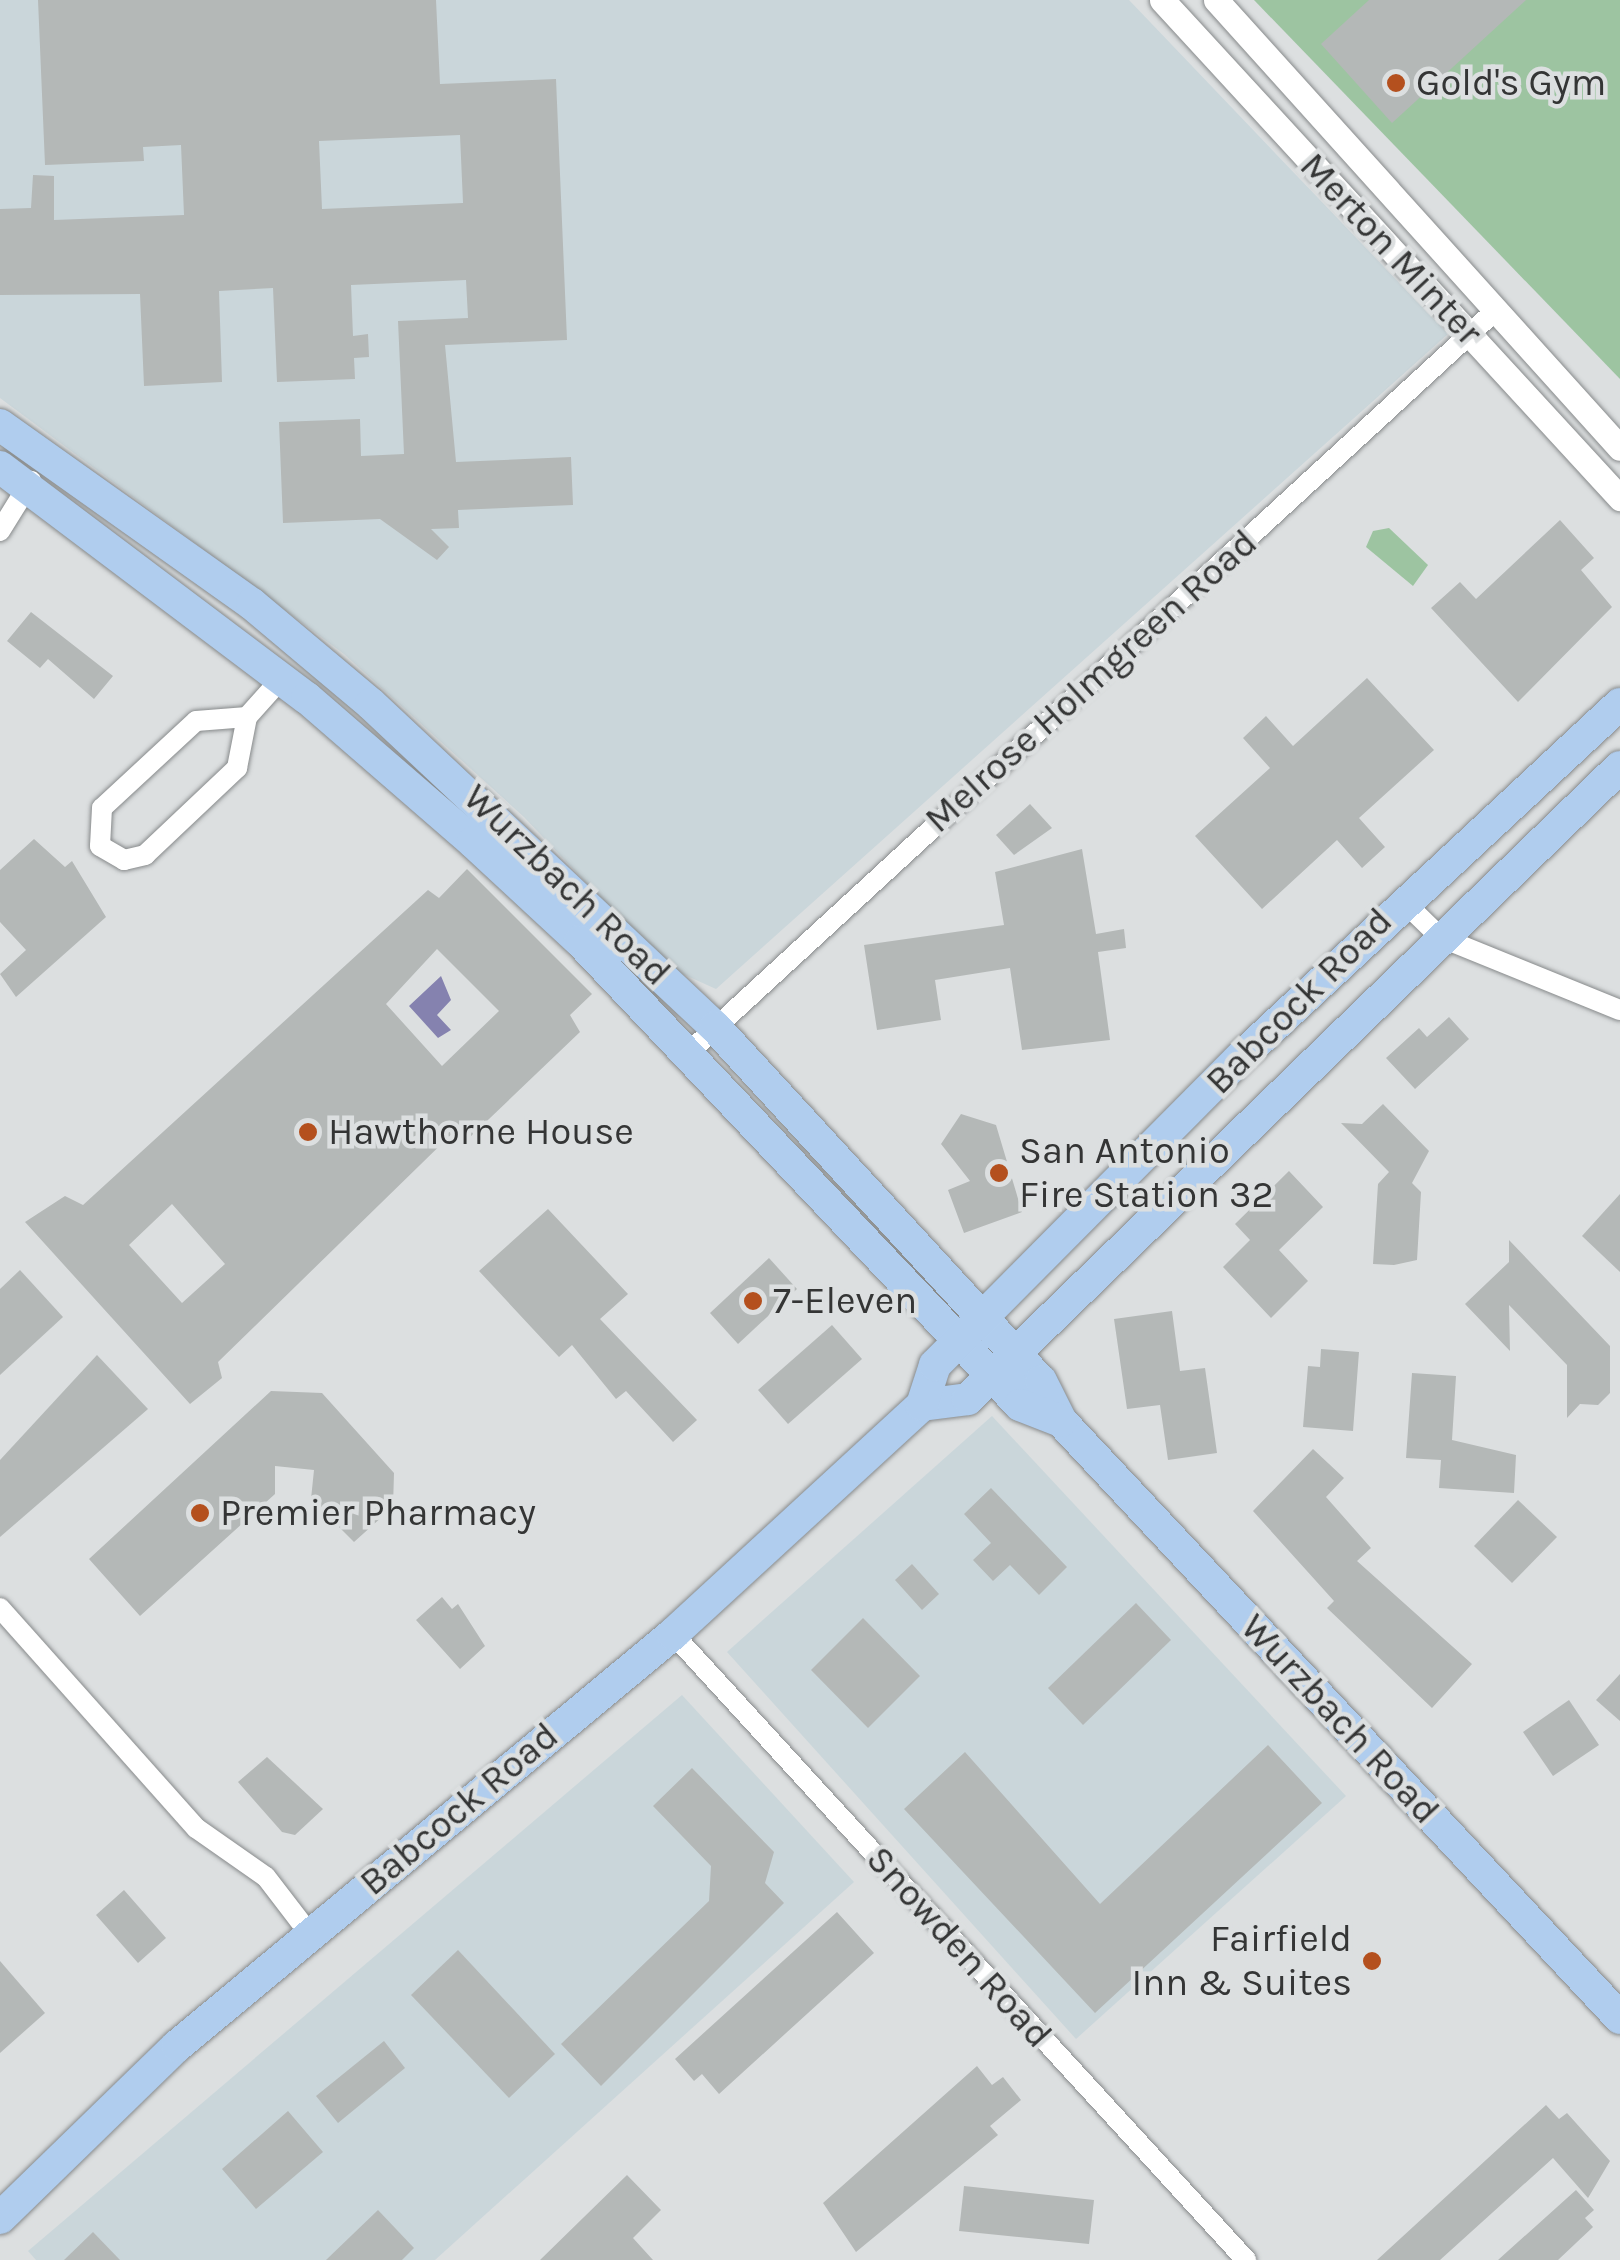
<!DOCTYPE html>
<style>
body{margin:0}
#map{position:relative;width:1620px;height:2260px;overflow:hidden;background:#dcdfe0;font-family:Karla,sans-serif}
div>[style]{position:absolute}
.built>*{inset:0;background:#cad6da}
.green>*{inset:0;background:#9dc4a1}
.water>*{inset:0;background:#8582af}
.building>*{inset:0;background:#b4b8b7}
.roads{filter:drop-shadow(0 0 2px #878a8b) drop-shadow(0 0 2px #878a8b)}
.minor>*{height:20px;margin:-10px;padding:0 10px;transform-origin:10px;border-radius:10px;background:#fff}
.tertiary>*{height:25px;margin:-12.5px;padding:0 12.5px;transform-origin:12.5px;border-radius:12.5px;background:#fff}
.primary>*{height:32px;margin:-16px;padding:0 16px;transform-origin:16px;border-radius:16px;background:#b0cdee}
.dots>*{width:28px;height:28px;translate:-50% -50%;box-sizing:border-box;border:5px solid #dcdfe0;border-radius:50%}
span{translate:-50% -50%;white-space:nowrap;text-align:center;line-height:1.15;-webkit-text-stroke:9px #dcdfe0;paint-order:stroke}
.poi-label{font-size:38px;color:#343535}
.left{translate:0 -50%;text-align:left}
.right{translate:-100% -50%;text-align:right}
.street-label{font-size:38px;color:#343535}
</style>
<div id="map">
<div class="built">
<div style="clip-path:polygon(0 0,1129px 0,1448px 334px,716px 989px,665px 966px,524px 817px,344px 654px,0 398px)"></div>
<div style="clip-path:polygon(992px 1416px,1346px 1796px,1076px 2039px,727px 1652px)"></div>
<div style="clip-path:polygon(682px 1695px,854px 1882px,435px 2260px,36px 2260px,28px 2251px)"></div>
</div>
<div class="green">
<div style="clip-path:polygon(1254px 0,1620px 0,1620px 379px)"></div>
<div style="clip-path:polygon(1389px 528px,1428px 565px,1413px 586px,1366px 547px,1373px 531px)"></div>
</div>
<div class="water">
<div style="clip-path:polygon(441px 976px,451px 1000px,437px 1015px,451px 1030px,438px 1038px,409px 1006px)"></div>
</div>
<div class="building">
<div style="clip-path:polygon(evenodd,38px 0,436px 0,440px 84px,556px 79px,567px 340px,445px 345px,456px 462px,571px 457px,573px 505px,458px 510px,459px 528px,431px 529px,449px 547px,437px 560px,380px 519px,283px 523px,279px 422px,360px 419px,361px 456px,404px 454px,398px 321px,468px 318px,466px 280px,351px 285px,353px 336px,368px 334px,369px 357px,354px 358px,355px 379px,277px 382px,273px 288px,219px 291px,222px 382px,144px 386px,140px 294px,0 295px,0 209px,31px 208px,33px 175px,54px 176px,54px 220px,184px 215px,181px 145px,143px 147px,144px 161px,45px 165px,38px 0,460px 135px,463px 203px,322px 209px,319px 141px,460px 135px)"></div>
<div style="clip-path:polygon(1369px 0,1526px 0,1392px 123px,1321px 44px)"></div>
<div style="clip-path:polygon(1560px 520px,1594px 558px,1581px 570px,1612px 607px,1518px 702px,1431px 608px,1460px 582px,1476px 599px)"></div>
<div style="clip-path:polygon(31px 612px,113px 676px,94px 699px,48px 659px,40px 668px,7px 641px)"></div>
<div style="clip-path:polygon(1367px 678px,1434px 750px,1359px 818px,1385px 847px,1362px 868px,1337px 840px,1262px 909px,1195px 836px,1270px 768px,1243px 738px,1266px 716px,1293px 746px)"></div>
<div style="clip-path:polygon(1030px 804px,1052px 828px,1014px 855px,996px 835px)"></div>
<div style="clip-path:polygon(34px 839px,65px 867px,72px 861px,106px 917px,16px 997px,0 974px,26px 950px,0 922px,0 870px)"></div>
<div style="clip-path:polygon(1082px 849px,1096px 934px,1124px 929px,1126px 948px,1098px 952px,1110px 1040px,1022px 1050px,1010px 968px,935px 980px,941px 1020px,877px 1030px,864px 945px,1004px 925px,995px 872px)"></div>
<div style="clip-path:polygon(evenodd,467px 869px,592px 994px,570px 1015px,580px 1032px,468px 1139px,460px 1126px,218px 1362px,222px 1378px,190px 1404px,25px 1222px,65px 1196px,83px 1205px,428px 890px,439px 898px,467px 869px,437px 949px,499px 1011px,442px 1066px,386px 1004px,437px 949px,467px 869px,172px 1204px,225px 1264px,182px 1303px,129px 1245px,172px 1204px)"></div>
<div style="clip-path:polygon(1449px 1017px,1469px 1039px,1415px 1089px,1386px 1058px,1419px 1028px,1427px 1037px)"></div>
<div style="clip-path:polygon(1383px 1104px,1429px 1151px,1412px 1183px,1421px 1192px,1417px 1260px,1394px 1265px,1373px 1264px,1378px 1184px,1389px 1172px,1341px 1123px,1362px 1124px)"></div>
<div style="clip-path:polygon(961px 1114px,996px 1125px,1022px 1212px,964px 1233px,948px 1190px,970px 1181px,941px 1144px)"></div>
<div style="clip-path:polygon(1289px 1171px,1323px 1207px,1279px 1250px,1308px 1281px,1271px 1318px,1223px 1267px,1250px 1240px,1235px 1224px)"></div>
<div style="clip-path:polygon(1620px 1194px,1620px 1272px,1582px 1236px)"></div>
<div style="clip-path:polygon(548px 1209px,628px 1294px,600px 1319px,697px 1420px,673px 1442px,626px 1391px,616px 1399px,572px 1345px,559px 1357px,479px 1271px)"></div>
<div style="clip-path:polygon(1509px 1240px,1610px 1346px,1610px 1393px,1598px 1405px,1580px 1404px,1567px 1418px,1567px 1365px,1509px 1305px,1510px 1351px,1465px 1304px,1509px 1262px)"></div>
<div style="clip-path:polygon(769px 1258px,797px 1289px,738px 1344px,710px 1313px)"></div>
<div style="clip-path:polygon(20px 1270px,63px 1317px,0 1375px,0 1289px)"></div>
<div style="clip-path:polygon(1172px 1311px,1180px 1371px,1205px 1368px,1217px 1453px,1168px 1460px,1160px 1405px,1127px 1409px,1114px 1319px)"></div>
<div style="clip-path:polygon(832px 1325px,862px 1359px,788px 1424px,758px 1390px)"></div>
<div style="clip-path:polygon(1321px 1349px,1359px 1352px,1353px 1431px,1303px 1427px,1308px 1366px,1320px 1367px)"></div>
<div style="clip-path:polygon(97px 1355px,148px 1409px,0 1537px,0 1460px)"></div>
<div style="clip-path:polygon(1412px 1373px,1456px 1376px,1452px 1440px,1516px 1455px,1514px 1493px,1439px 1488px,1441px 1460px,1406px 1458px)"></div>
<div style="clip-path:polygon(271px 1391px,322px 1393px,394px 1473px,393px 1507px,354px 1542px,311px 1499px,314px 1470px,275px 1466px,275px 1494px,140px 1616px,89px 1559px)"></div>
<div style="clip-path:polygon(1313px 1449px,1344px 1478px,1326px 1497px,1371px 1548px,1357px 1561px,1472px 1664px,1432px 1708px,1327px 1608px,1334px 1601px,1253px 1511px)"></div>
<div style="clip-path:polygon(991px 1488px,1067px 1567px,1039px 1595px,1010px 1565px,993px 1581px,973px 1560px,991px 1543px,964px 1514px)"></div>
<div style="clip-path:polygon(1518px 1500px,1557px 1537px,1512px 1583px,1474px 1546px)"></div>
<div style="clip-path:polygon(912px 1564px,939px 1594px,922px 1610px,895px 1580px)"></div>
<div style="clip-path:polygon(442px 1597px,452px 1609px,458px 1604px,485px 1646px,460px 1669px,416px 1620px)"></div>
<div style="clip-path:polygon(1136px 1603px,1171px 1640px,1083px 1725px,1048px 1688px)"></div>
<div style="clip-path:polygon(863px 1618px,920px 1676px,868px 1728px,811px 1670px)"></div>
<div style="clip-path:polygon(1620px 1674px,1620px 1721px,1596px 1700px)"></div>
<div style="clip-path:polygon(1569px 1700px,1599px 1745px,1553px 1776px,1523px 1732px)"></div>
<div style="clip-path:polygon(1268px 1745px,1322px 1803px,1095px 2013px,904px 1809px,965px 1752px,1100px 1904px)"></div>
<div style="clip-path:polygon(267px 1757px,323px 1809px,295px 1835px,282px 1832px,238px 1782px)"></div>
<div style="clip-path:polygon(692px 1768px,774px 1852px,765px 1883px,784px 1903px,601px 2086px,561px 2044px,709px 1901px,711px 1866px,653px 1806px)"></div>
<div style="clip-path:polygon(124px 1890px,166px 1938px,138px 1963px,96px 1915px)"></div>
<div style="clip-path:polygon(837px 1912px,874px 1953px,719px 2094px,702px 2074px,694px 2081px,675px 2059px)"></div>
<div style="clip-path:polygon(458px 1950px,555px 2054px,509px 2098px,411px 1995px)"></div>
<div style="clip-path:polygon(0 1961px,45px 2013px,0 2053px)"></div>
<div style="clip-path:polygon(384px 2041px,405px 2068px,338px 2123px,316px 2096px)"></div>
<div style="clip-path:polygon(977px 2066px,992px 2085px,1003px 2077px,1021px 2100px,990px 2126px,998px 2135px,856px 2252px,823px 2203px)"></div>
<div style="clip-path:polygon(1546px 2105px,1559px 2119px,1567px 2113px,1610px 2161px,1588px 2198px,1553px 2158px,1440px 2260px,1377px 2260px)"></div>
<div style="clip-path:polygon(288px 2111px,323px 2152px,256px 2209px,222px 2169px)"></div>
<div style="clip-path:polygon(627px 2175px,661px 2210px,633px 2238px,653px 2260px,540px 2260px)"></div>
<div style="clip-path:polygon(964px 2186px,1094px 2200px,1089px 2244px,959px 2231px)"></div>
<div style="clip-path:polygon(1576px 2190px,1594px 2210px,1585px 2218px,1593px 2227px,1558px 2260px,1498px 2260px)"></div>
<div style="clip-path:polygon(378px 2210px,414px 2248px,402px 2260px,326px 2260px)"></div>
<div style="clip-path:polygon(93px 2232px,120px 2260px,64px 2260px)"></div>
</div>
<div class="roads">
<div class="minor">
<div style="left:0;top:531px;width:59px;rotate:-58.2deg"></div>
<div style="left:247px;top:717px;width:51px;rotate:175.5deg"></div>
<div style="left:196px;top:721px;width:128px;rotate:137.2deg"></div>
<div style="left:102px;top:808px;width:38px;rotate:93deg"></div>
<div style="left:100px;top:846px;width:28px;rotate:30deg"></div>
<div style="left:124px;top:860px;width:22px;rotate:-13deg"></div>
<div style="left:145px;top:855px;width:127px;rotate:-43.4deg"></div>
<div style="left:237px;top:768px;width:52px;rotate:-78.9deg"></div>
<div style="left:247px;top:717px;width:52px;rotate:-48.1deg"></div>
<div style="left:1402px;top:900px;width:53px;rotate:44.2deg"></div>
<div style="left:1440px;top:937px;width:194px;rotate:22.1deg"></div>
<div style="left:688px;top:1053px;width:1098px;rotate:-42.6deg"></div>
<div style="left:0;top:1608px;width:295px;rotate:48.3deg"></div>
<div style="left:196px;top:1828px;width:85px;rotate:35deg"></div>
<div style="left:266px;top:1877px;width:71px;rotate:52.5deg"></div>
<div style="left:673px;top:1634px;width:849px;rotate:47.53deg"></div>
</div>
<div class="tertiary">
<div style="left:1162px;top:0;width:677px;rotate:47.4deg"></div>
<div style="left:1216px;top:0;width:603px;rotate:47.96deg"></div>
</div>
<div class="primary">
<div style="left:0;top:425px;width:309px;rotate:35.4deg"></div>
<div style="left:252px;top:604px;width:155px;rotate:40deg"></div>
<div style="left:371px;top:704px;width:472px;rotate:43.2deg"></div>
<div style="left:715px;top:1027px;width:481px;rotate:47.4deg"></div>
<div style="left:1041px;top:1381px;width:45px;rotate:63.4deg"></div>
<div style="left:1061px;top:1421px;width:818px;rotate:46.88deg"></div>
<div style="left:0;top:467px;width:384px;rotate:37deg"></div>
<div style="left:307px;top:698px;width:220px;rotate:40.9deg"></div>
<div style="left:473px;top:842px;width:146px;rotate:42.8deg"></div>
<div style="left:580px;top:941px;width:639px;rotate:46.52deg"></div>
<div style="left:1020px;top:1405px;width:44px;rotate:21.3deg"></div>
<div style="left:922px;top:1405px;width:46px;rotate:-7.4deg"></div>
<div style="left:968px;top:1399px;width:908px;rotate:-44.11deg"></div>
<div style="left:0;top:2218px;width:247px;rotate:-44.2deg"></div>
<div style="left:177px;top:2046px;width:645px;rotate:-39.71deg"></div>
<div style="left:673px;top:1634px;width:338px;rotate:-42.6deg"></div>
<div style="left:922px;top:1405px;width:42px;rotate:-72deg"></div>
<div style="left:935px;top:1365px;width:434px;rotate:-45.2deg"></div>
<div style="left:1241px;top:1057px;width:518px;rotate:-42.97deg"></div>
</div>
</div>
<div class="dots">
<div style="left:1396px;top:83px;background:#b4501e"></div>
<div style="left:308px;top:1132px;background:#b4501e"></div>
<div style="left:999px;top:1173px;background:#b4501e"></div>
<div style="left:753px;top:1301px;background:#b4501e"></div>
<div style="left:200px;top:1513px;background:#b4501e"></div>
<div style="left:1372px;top:1961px;background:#b4501e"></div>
</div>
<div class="poi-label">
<span class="left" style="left:1416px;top:83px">Gold's Gym</span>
<span class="left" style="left:328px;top:1132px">Hawthorne House</span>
<span class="left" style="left:1019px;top:1173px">San Antonio<br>Fire Station 32</span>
<span class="left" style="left:773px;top:1301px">7-Eleven</span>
<span class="left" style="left:220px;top:1513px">Premier Pharmacy</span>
<span class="right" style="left:1352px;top:1961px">Fairfield<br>Inn &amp; Suites</span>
</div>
<div class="street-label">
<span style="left:1391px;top:249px;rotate:47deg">Merton Minter</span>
<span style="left:1091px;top:681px;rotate:-42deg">Melrose Holmgreen Road</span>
<span style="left:567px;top:885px;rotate:44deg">Wurzbach Road</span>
<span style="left:1299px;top:1001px;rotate:-45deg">Babcock Road</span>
<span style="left:1340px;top:1719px;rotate:47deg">Wurzbach Road</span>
<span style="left:459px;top:1809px;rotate:-40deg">Babcock Road</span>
<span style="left:959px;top:1947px;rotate:48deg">Snowden Road</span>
</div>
</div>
